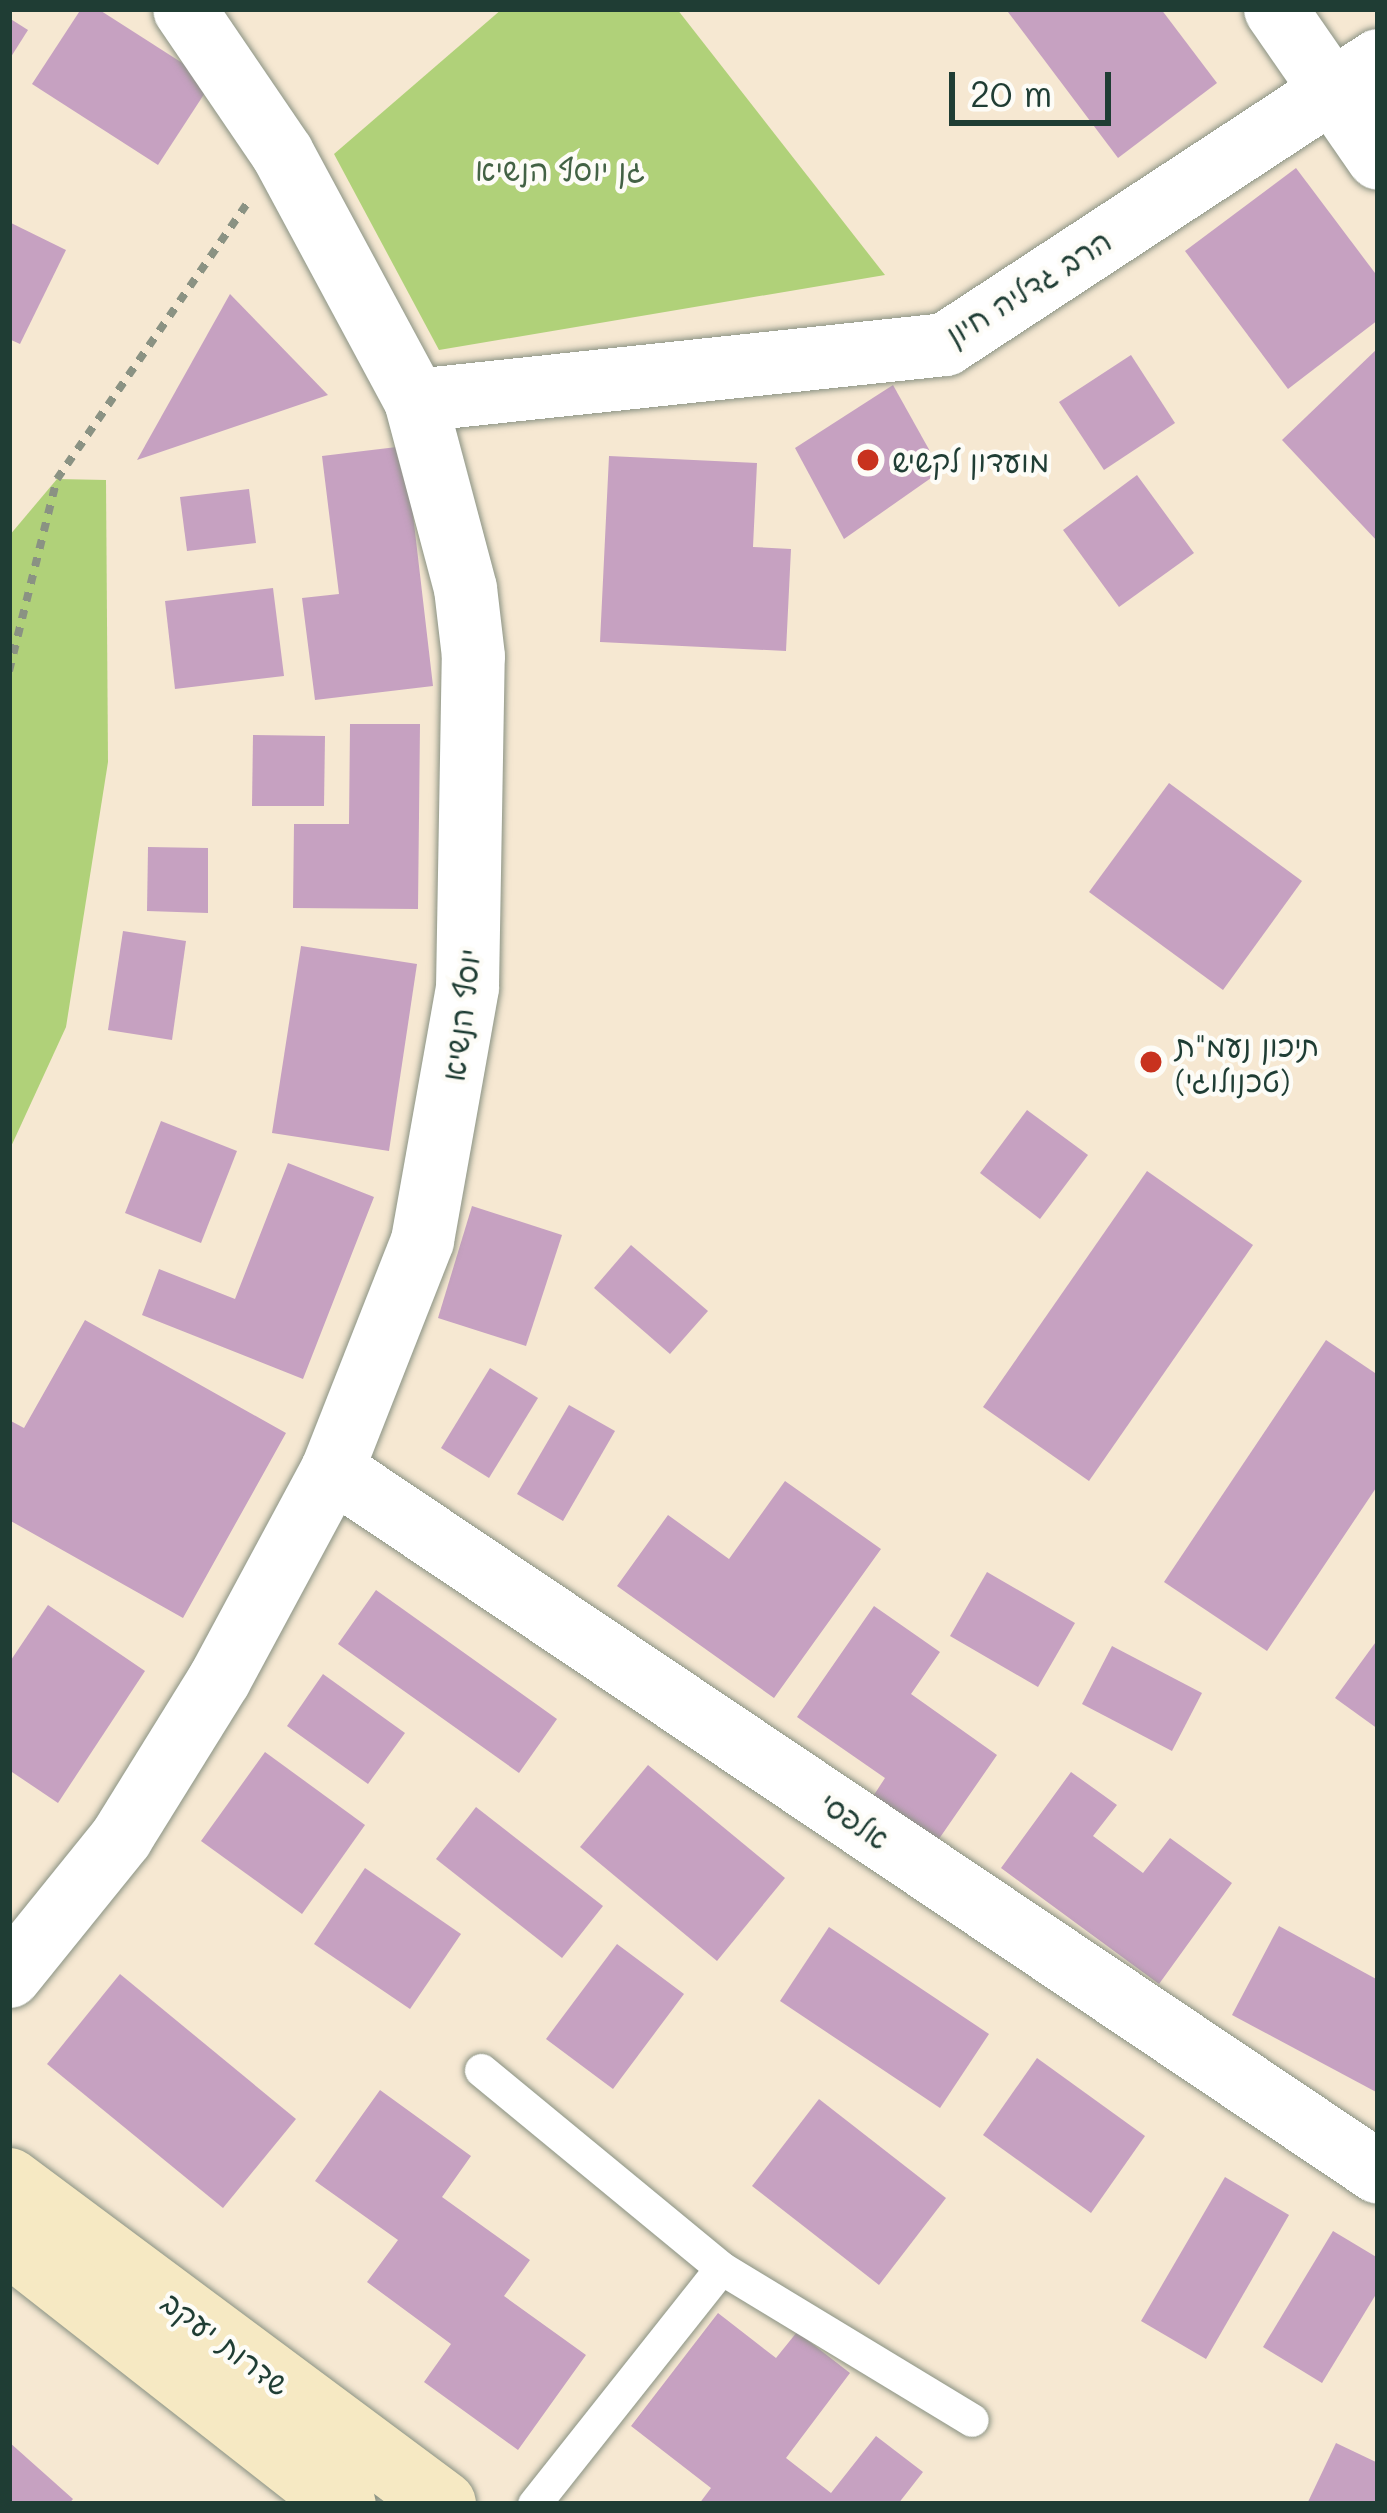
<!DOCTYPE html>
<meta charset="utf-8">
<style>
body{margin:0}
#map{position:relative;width:1387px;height:2513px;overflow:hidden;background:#f6e8d2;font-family:Mali,"Playpen Sans Hebrew",sans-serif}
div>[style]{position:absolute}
.green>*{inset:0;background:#b0d179}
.building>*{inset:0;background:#c6a1c1}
.path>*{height:8px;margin-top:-4px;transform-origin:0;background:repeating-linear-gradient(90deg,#8a9283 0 9px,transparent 0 18px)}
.roads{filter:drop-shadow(0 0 3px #8a9283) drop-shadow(0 0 3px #8a9283)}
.lane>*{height:33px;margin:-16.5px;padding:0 16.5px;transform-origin:16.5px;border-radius:16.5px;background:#fff}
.street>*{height:63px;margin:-31.5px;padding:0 31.5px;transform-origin:31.5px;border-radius:31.5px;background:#fff}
.secondary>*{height:66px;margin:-33px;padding:0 33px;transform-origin:33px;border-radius:33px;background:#f6e9c3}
.dots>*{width:33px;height:33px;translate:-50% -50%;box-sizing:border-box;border:6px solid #fdfcf7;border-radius:50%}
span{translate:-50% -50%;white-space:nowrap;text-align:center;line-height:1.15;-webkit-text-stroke:9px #fdfcf7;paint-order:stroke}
.park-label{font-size:30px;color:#436245}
.street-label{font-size:30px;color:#1f3d34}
.poi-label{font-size:30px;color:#1f3d34}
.left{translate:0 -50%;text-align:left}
.frame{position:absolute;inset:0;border:12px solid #1f3d34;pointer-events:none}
.scale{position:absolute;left:949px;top:72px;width:162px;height:54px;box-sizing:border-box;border:6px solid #1f3d34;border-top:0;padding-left:15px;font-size:36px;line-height:42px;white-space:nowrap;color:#1f3d34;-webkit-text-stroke:9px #fdfcf7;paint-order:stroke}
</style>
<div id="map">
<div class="green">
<div style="clip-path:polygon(502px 9px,677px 9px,885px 275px,439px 350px,334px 154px)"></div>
<div style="clip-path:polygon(57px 479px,106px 480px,108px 762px,66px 1027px,9px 1151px,9px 536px)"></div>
</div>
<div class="building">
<div style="clip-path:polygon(81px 9px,98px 9px,212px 82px,158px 165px,32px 84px)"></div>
<div style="clip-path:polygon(1161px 9px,1217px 83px,1118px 158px,1008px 12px)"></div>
<div style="clip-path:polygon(9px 18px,28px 30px,9px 60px)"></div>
<div style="clip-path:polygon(1296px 168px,1378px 277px,1378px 320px,1288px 389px,1185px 251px)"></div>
<div style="clip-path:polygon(9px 222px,66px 250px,20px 344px,9px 339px)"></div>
<div style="clip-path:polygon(230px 294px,328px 395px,137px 460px)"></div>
<div style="clip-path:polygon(1378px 348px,1378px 542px,1282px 440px)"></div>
<div style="clip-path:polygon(1131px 355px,1175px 423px,1104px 470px,1059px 402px)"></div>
<div style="clip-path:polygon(893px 385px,941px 471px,844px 539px,795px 448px)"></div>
<div style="clip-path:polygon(405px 446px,433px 686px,315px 700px,302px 598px,339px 594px,322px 456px)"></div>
<div style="clip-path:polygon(609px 456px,757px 463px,753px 547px,791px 549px,786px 651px,600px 642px)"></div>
<div style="clip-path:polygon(1137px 475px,1194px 553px,1119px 607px,1063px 530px)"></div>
<div style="clip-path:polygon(249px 489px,256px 543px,187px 551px,180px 497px)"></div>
<div style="clip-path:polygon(273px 588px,284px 676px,175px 689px,165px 601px)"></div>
<div style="clip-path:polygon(350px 724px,420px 724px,418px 909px,293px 908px,294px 824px,349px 824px)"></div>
<div style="clip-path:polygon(253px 735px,325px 736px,324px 806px,252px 806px)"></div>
<div style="clip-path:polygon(1169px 783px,1302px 881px,1223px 990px,1089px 892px)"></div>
<div style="clip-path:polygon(148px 847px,208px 848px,208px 913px,147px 911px)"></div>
<div style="clip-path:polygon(123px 931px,186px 941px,172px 1040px,108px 1030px)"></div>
<div style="clip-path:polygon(301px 946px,417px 964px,389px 1151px,272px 1133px)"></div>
<div style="clip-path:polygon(1027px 1110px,1088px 1155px,1040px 1219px,980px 1173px)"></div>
<div style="clip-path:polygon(161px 1121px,237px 1151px,201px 1243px,125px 1213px)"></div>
<div style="clip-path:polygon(288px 1163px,374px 1197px,303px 1379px,142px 1315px,159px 1269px,235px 1299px)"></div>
<div style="clip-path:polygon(1147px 1171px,1253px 1245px,1089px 1481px,983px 1407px)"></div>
<div style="clip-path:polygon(472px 1206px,562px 1235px,526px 1346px,438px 1318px)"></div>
<div style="clip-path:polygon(631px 1245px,708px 1311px,670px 1354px,594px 1288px)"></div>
<div style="clip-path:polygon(85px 1320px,286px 1433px,183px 1618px,9px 1520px,9px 1420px,24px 1428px)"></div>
<div style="clip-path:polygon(1326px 1340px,1378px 1375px,1378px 1485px,1267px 1651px,1164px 1582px)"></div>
<div style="clip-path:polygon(490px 1368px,538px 1398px,489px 1478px,441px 1448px)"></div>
<div style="clip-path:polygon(569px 1405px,615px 1431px,563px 1521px,517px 1494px)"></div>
<div style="clip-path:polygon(785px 1481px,881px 1549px,774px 1698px,617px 1586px,668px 1515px,729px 1559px)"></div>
<div style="clip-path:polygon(987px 1572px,1075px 1623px,1038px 1687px,950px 1636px)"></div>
<div style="clip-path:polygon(376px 1590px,557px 1719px,519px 1773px,338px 1644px)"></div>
<div style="clip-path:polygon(48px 1605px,145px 1671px,58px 1803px,9px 1770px,9px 1663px)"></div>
<div style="clip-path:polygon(874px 1606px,940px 1652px,911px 1694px,997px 1755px,932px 1849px,868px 1804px,885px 1778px,797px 1717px)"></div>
<div style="clip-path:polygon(1378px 1639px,1378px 1729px,1335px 1698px)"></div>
<div style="clip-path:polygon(1112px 1646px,1202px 1693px,1172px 1751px,1082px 1704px)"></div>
<div style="clip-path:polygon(323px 1674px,405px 1733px,368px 1784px,287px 1726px)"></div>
<div style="clip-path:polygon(265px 1752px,365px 1825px,302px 1914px,201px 1841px)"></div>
<div style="clip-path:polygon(648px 1765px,785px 1878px,717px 1961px,580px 1847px)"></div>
<div style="clip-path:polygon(1071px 1772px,1117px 1805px,1093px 1836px,1143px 1873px,1170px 1838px,1232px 1883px,1159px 1984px,1001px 1868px)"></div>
<div style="clip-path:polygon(476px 1807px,603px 1906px,562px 1958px,436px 1859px)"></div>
<div style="clip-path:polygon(365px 1868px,461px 1934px,410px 2009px,314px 1944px)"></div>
<div style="clip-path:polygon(1279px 1926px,1378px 1980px,1378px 2093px,1232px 2015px)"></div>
<div style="clip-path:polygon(829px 1927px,989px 2034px,940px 2108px,780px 2001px)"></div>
<div style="clip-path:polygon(617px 1944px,684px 1994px,613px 2089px,546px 2039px)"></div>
<div style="clip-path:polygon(120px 1974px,296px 2119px,223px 2208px,47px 2064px)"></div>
<div style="clip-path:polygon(1037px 2058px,1145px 2136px,1091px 2213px,983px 2135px)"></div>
<div style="clip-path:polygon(380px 2090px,471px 2156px,442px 2197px,530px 2260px,504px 2296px,586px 2355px,518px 2450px,424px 2382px,451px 2344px,367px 2282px,398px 2240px,315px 2181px)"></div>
<div style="clip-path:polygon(819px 2099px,946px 2198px,879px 2285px,752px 2186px)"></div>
<div style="clip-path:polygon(1225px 2177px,1289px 2215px,1206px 2359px,1141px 2321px)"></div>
<div style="clip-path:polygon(1333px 2231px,1378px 2258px,1378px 2291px,1322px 2383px,1263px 2347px)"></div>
<div style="clip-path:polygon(718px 2313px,776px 2358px,797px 2332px,850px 2373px,786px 2458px,831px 2493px,876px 2436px,923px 2472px,898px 2504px,699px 2504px,711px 2488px,631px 2426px)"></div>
<div style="clip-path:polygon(9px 2442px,73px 2499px,69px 2504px,9px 2504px)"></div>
<div style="clip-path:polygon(1336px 2443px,1378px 2463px,1378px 2504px,1307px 2504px)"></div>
</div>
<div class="path">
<div style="left:9px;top:671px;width:198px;rotate:-76deg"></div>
<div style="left:57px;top:479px;width:334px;rotate:-55.4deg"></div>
</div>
<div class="roads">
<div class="lane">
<div style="left:481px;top:2070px;width:311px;rotate:39.5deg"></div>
<div style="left:721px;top:2268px;width:293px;rotate:31.2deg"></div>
<div style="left:534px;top:2504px;width:301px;rotate:-51.6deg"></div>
</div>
<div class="street">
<div style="left:1275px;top:9px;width:181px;rotate:55.3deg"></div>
<div style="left:415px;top:400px;width:533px;rotate:-6.03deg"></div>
<div style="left:945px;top:344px;width:518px;rotate:-33.26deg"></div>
<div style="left:332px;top:1469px;width:1260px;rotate:33.9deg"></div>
<div style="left:9px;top:1976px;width:179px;rotate:-51.1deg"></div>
<div style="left:121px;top:1837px;width:186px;rotate:-58.2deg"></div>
<div style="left:219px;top:1679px;width:238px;rotate:-61.7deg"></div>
<div style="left:332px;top:1469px;width:246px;rotate:-68.5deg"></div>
<div style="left:422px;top:1240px;width:257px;rotate:-79.9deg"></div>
<div style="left:467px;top:987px;width:331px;rotate:-89deg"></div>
<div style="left:473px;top:656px;width:68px;rotate:-96.7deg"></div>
<div style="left:465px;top:588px;width:195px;rotate:-104.9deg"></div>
<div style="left:415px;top:400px;width:281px;rotate:-118.3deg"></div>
<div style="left:282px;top:153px;width:174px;rotate:-124.2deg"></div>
</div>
<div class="secondary">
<div style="left:9px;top:2181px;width:541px;rotate:36.66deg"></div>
<div style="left:9px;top:2242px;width:424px;rotate:38.1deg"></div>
</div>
</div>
<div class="dots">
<div style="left:868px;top:460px;background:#c8321e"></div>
<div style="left:1151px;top:1062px;background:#c8321e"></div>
</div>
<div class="park-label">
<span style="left:560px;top:169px">גן יוסף הנשיא</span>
</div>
<div class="street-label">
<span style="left:1028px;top:287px;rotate:-32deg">הרב גדליה חיון</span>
<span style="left:461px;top:1015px;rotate:-83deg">יוסף הנשיא</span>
<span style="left:855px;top:1820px;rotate:34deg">אלפסי</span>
<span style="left:226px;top:2343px;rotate:37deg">שדרות יעקב</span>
</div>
<div class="poi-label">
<span class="left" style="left:892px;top:460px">מועדון לקשיש</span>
<span class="left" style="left:1175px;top:1062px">תיכון נעמ"ת<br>(טכנולוגי)</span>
</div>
<div class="frame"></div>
<div class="scale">20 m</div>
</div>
